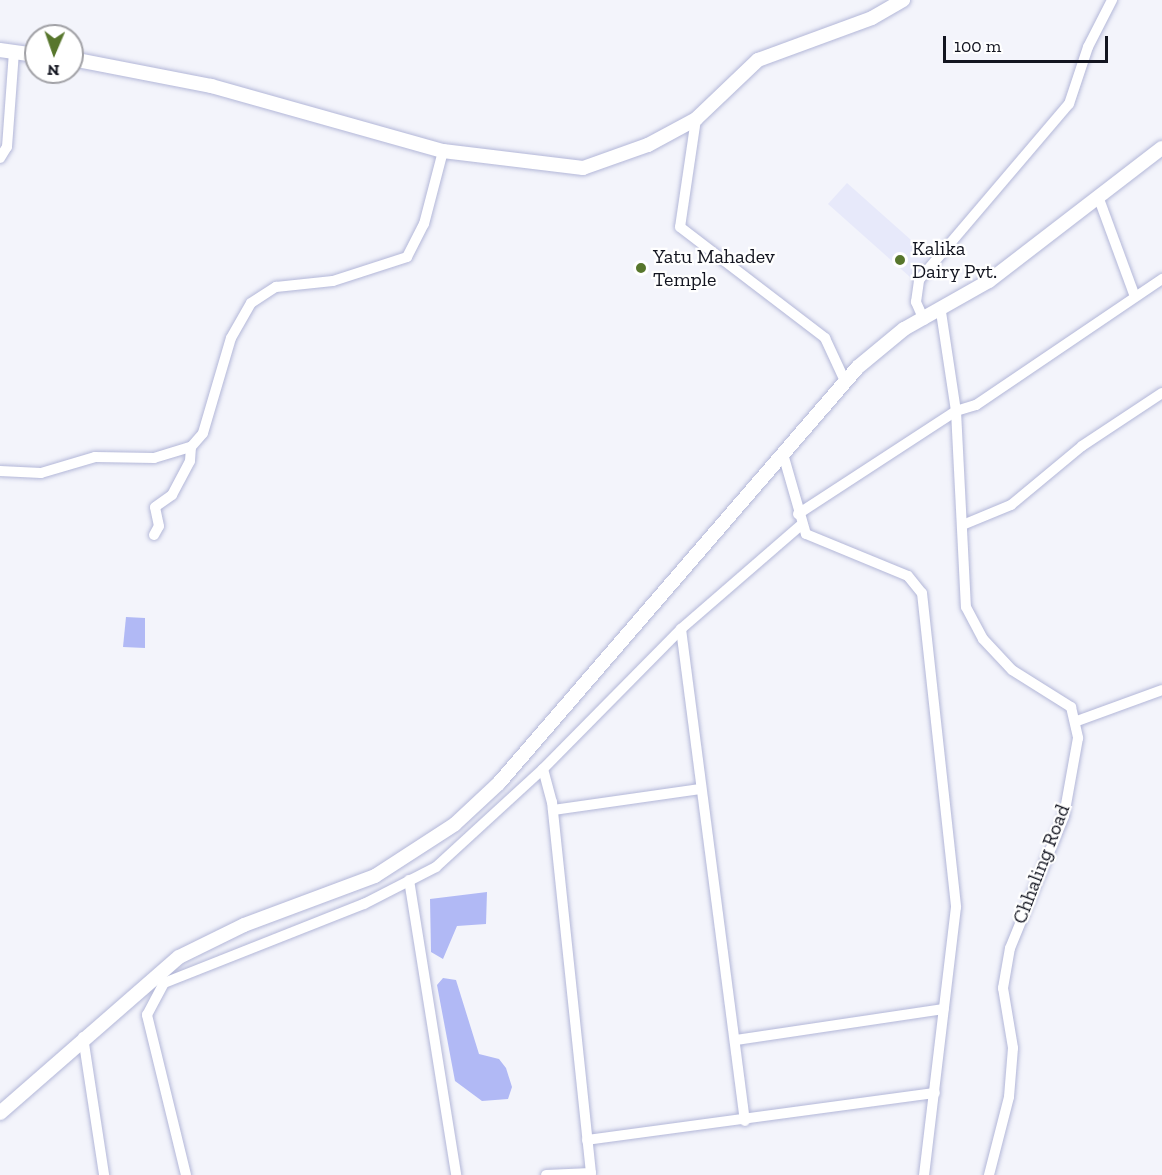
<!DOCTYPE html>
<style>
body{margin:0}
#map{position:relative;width:1162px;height:1175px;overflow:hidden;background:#f3f4fb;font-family:"Zilla Slab",serif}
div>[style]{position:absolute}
.built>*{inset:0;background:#e7e9fa}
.water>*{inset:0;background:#b1b9f5}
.roads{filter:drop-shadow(0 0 2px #b3b7d8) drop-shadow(0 0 2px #b3b7d8)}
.street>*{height:10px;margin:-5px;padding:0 5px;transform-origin:5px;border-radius:5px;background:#fff}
.secondary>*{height:14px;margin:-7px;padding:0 7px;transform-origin:7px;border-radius:7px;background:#fff}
.dots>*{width:16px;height:16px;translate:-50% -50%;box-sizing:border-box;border:3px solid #fff;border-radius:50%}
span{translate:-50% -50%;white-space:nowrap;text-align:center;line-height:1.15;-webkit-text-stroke:4.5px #fff;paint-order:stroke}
.poi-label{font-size:20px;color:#131520}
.left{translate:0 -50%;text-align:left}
.street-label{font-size:20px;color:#131520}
.north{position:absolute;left:24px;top:24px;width:60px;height:60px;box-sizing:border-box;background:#fff;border:2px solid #a1a1a6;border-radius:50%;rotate:182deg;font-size:16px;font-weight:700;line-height:24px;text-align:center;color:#131520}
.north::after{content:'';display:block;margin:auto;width:21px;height:27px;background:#57762c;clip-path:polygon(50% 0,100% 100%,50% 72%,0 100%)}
.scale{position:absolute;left:943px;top:36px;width:165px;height:27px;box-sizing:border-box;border:3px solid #131520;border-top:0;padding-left:8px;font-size:18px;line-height:21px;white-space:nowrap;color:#131520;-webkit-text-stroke:4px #fff;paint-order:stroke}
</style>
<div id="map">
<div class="built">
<div style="clip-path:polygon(847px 183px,929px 256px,910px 277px,828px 204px)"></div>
</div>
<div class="water">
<div style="clip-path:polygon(126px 617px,145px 618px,145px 648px,123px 647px)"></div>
<div style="clip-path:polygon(487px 892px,486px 924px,457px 926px,443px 959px,431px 952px,430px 899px)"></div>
<div style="clip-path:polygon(443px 978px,456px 980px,479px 1054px,499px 1059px,506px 1068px,512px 1087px,508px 1099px,482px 1101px,455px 1081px,437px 985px)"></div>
</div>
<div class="roads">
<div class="street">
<div style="left:696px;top:119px;width:109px;rotate:98.4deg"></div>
<div style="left:680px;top:227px;width:183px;rotate:37.4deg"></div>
<div style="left:825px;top:338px;width:47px;rotate:65.1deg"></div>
<div style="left:0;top:158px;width:13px;rotate:-58deg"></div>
<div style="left:7px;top:147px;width:95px;rotate:-85.8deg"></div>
<div style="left:1099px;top:199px;width:104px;rotate:69.8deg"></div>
<div style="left:941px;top:312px;width:100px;rotate:81.4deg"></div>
<div style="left:956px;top:411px;width:196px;rotate:87.1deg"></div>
<div style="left:966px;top:607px;width:36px;rotate:62deg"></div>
<div style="left:983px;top:639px;width:42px;rotate:46.9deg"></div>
<div style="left:1012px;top:670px;width:70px;rotate:32.1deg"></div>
<div style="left:1071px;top:707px;width:32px;rotate:77deg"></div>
<div style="left:1078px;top:738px;width:79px;rotate:100.2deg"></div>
<div style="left:1064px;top:816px;width:143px;rotate:112.2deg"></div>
<div style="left:1010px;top:948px;width:41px;rotate:99.9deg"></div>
<div style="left:1003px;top:988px;width:61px;rotate:80.5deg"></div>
<div style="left:1013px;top:1048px;width:49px;rotate:94.7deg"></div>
<div style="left:1009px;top:1097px;width:81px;rotate:104.4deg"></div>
<div style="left:924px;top:320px;width:20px;rotate:-114deg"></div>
<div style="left:916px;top:302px;width:22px;rotate:-82deg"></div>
<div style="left:919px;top:280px;width:231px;rotate:-49.6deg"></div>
<div style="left:1069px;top:104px;width:60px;rotate:-71.6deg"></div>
<div style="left:1088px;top:47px;width:53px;rotate:-62.9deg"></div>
<div style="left:783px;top:454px;width:83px;rotate:74deg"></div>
<div style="left:806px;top:534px;width:110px;rotate:22.4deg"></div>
<div style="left:908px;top:576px;width:22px;rotate:51deg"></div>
<div style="left:922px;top:593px;width:316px;rotate:83.8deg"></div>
<div style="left:956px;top:907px;width:270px;rotate:96.8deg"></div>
<div style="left:0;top:471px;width:41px;rotate:2.8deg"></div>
<div style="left:41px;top:473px;width:56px;rotate:-16.5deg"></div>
<div style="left:95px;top:457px;width:59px;rotate:1deg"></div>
<div style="left:154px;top:458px;width:39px;rotate:-17deg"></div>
<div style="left:191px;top:447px;width:18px;rotate:-49deg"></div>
<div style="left:203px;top:433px;width:99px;rotate:-73.6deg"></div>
<div style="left:231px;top:338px;width:40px;rotate:-60.3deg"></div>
<div style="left:251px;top:303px;width:30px;rotate:-33deg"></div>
<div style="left:276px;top:287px;width:57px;rotate:-6deg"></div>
<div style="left:333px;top:281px;width:78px;rotate:-18deg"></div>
<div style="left:407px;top:257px;width:37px;rotate:-63deg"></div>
<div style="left:424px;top:224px;width:75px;rotate:-75.4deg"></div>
<div style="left:798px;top:514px;width:189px;rotate:-33.1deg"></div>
<div style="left:956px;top:411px;width:21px;rotate:-17deg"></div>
<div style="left:976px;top:405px;width:225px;rotate:-34.1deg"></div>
<div style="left:965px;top:524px;width:50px;rotate:-22.4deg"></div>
<div style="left:1011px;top:505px;width:92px;rotate:-39.7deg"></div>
<div style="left:1082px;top:446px;width:96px;rotate:-33.5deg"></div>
<div style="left:154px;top:535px;width:10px;rotate:-61deg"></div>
<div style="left:159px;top:526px;width:19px;rotate:-102deg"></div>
<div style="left:155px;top:507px;width:21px;rotate:-35deg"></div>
<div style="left:172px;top:495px;width:38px;rotate:-62deg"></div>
<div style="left:190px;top:461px;width:14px;rotate:-86deg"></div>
<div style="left:681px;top:629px;width:496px;rotate:82.6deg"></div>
<div style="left:1077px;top:721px;width:90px;rotate:-20deg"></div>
<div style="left:543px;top:769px;width:34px;rotate:75deg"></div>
<div style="left:552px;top:802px;width:373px;rotate:84deg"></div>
<div style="left:591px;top:1173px;width:45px;rotate:177.5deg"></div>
<div style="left:553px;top:810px;width:149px;rotate:-8.1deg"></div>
<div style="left:409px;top:880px;width:299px;rotate:80.9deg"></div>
<div style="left:83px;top:1037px;width:140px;rotate:81.3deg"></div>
<div style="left:736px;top:1040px;width:210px;rotate:-8.5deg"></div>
<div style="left:587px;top:1140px;width:351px;rotate:-7.7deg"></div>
<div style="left:186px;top:1175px;width:165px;rotate:-103.7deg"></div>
<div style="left:147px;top:1015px;width:36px;rotate:-62deg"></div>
<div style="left:164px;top:983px;width:215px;rotate:-21.6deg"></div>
<div style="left:364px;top:904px;width:81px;rotate:-27.2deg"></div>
<div style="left:436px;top:867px;width:145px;rotate:-42.5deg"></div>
<div style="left:543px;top:769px;width:197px;rotate:-45.4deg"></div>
<div style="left:681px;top:629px;width:159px;rotate:-40.9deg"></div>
</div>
<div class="secondary">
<div style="left:0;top:50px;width:36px;rotate:8deg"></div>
<div style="left:72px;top:59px;width:142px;rotate:11deg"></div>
<div style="left:211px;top:86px;width:241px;rotate:15.7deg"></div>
<div style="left:443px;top:151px;width:141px;rotate:6.9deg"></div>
<div style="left:583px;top:168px;width:69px;rotate:-19.5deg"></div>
<div style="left:648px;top:145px;width:55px;rotate:-28.4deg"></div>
<div style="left:696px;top:119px;width:86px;rotate:-43.6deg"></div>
<div style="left:758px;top:60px;width:121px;rotate:-20.2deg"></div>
<div style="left:872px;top:18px;width:36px;rotate:-30deg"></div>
<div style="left:0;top:1113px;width:237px;rotate:-41.1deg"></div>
<div style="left:179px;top:957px;width:72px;rotate:-26.2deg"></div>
<div style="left:244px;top:925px;width:140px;rotate:-20.5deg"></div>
<div style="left:375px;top:876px;width:95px;rotate:-33deg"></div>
<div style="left:455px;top:824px;width:60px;rotate:-43deg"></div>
<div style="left:499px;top:783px;width:549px;rotate:-49.21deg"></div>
<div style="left:858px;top:367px;width:60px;rotate:-39.6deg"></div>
<div style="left:904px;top:329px;width:98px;rotate:-29.5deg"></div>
<div style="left:989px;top:281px;width:218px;rotate:-37.6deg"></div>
</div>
</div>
<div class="dots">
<div style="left:900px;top:260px;background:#57762c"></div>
<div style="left:641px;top:268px;background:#57762c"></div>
</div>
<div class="poi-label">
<span class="left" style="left:912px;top:260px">Kalika<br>Dairy Pvt.</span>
<span class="left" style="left:653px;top:268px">Yatu Mahadev<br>Temple</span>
</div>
<div class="street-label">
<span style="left:1041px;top:864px;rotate:-69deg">Chhaling Road</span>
</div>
<div class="north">N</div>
<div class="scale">100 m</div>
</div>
